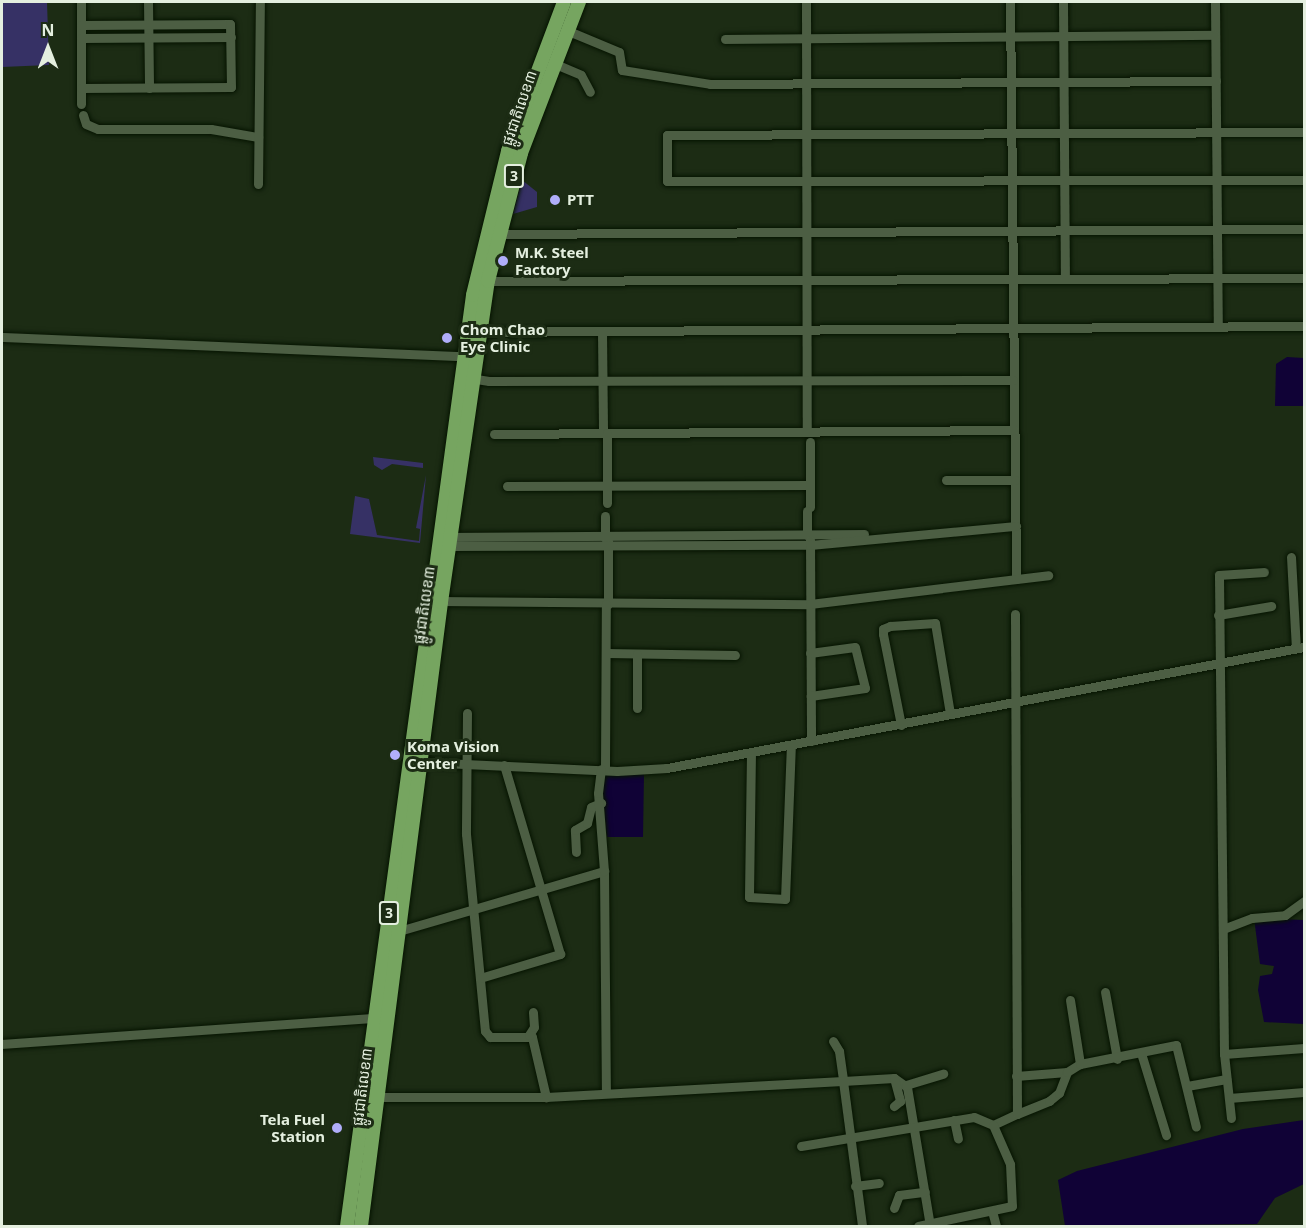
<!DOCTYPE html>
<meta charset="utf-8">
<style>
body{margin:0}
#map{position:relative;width:1306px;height:1228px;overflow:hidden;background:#1c2c14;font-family:Georgia,"Noto Sans Khmer",serif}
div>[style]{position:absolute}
.green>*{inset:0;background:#363165}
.water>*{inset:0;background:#100236}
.roads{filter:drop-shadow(0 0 2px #061401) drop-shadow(0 0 2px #061401)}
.minor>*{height:9px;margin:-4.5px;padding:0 4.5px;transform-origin:4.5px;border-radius:4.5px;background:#4c5e43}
.highway>*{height:14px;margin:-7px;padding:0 7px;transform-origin:7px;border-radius:7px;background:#76a560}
.dots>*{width:16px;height:16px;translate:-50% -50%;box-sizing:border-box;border:3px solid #1c2c14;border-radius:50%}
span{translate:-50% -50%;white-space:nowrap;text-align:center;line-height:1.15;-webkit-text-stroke:6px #1c2c14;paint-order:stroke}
.shield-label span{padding:2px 4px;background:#1c2c14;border:2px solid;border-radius:4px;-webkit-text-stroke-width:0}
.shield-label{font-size:14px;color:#e4efdf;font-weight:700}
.street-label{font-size:15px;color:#e4efdf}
.poi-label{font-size:15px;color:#e4efdf;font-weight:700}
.left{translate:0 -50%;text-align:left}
.right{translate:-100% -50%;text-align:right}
.frame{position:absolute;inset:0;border:3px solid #e4efdf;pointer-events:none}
.north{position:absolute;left:18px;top:18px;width:60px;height:60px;-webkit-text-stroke:4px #1c2c14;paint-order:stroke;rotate:0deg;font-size:16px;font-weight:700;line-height:24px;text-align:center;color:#e4efdf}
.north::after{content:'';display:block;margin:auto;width:21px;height:27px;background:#e4efdf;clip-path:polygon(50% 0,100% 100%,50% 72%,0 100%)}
</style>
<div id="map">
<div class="green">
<div style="clip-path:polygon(2px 2px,47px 2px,49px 65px,2px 67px)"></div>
<div style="clip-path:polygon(522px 180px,537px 192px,537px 207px,513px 214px)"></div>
<div style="clip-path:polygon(373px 457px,423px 463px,423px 468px,392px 464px,382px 470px,374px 465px)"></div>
<div style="clip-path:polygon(426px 475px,420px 543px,350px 534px,355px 496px,369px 499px,377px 535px,419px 541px,420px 529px,416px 528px)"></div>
</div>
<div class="water">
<div style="clip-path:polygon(1287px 357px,1304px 358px,1304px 406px,1275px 406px,1276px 364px)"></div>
<div style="clip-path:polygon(605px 774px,644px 774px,643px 837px,607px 837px,602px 791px)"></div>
<div style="clip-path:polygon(1254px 918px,1304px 920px,1304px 1024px,1264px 1022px,1258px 990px,1260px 976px,1272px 974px,1274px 966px,1260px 964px)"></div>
<div style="clip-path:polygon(1304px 1120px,1304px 1184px,1275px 1198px,1257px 1224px,1065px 1226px,1058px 1180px,1077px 1171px,1243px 1129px)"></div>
</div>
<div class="roads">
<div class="minor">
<div style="left:81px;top:2px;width:102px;rotate:90deg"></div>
<div style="left:148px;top:2px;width:86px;rotate:89.3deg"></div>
<div style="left:806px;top:2px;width:429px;rotate:89.9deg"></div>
<div style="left:1010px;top:2px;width:577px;rotate:89.4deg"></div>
<div style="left:1063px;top:2px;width:277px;rotate:89.6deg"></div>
<div style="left:1215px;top:2px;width:324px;rotate:89.5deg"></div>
<div style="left:81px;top:25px;width:149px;rotate:-0.4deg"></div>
<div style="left:230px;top:24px;width:63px;rotate:89.1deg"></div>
<div style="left:231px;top:87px;width:150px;rotate:179.6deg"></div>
<div style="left:566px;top:30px;width:57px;rotate:22.5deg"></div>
<div style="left:619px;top:52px;width:18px;rotate:81deg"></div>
<div style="left:622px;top:70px;width:89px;rotate:9deg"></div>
<div style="left:710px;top:84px;width:506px;rotate:-0.34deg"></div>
<div style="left:81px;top:38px;width:150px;rotate:-0.4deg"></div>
<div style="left:725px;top:39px;width:490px;rotate:-0.5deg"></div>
<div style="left:553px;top:63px;width:30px;rotate:23deg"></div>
<div style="left:581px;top:75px;width:19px;rotate:62deg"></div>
<div style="left:83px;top:115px;width:9px;rotate:72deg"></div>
<div style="left:86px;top:124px;width:13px;rotate:23deg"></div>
<div style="left:98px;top:129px;width:113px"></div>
<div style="left:211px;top:129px;width:48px;rotate:9.7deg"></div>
<div style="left:1304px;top:132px;width:637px;rotate:179.73deg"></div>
<div style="left:667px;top:135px;width:46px;rotate:90deg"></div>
<div style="left:667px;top:181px;width:637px;rotate:-0.09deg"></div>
<div style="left:258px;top:184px;width:182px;rotate:-89.4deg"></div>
<div style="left:499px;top:234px;width:805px;rotate:-0.36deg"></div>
<div style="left:488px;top:281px;width:816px;rotate:-0.21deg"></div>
<div style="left:479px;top:332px;width:825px;rotate:-0.42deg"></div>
<div style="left:602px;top:332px;width:101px;rotate:89.4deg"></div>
<div style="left:2px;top:337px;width:468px;rotate:2.4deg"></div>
<div style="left:470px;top:378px;width:19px;rotate:9deg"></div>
<div style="left:489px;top:381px;width:524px;rotate:-0.11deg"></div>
<div style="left:494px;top:434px;width:520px;rotate:-0.44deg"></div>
<div style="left:946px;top:480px;width:69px"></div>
<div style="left:507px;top:486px;width:303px;rotate:-0.2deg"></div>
<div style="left:607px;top:503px;width:70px;rotate:-90deg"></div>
<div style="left:810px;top:507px;width:65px;rotate:-90deg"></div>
<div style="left:807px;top:511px;width:24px;rotate:90deg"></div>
<div style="left:605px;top:516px;width:22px;rotate:90deg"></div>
<div style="left:450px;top:537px;width:414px;rotate:-0.4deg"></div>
<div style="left:810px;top:540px;width:201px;rotate:89.7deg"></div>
<div style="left:608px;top:541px;width:63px;rotate:90deg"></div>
<div style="left:449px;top:546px;width:361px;rotate:-0.2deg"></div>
<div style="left:810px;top:545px;width:207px;rotate:-5.3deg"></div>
<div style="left:1291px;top:557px;width:91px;rotate:86.9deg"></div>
<div style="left:437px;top:601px;width:373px;rotate:0.5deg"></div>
<div style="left:810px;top:604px;width:240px;rotate:-6.9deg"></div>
<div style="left:1218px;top:615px;width:54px;rotate:-9.6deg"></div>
<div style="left:606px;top:653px;width:129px;rotate:0.9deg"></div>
<div style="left:810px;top:653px;width:45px;rotate:-7.6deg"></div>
<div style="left:855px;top:647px;width:42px;rotate:76.3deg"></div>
<div style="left:865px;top:688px;width:55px;rotate:171.6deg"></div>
<div style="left:637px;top:654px;width:54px;rotate:90deg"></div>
<div style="left:467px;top:713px;width:121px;rotate:90.5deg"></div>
<div style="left:466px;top:834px;width:198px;rotate:84.5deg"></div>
<div style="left:485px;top:1031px;width:8px;rotate:50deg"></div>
<div style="left:490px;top:1037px;width:42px"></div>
<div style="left:532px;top:1037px;width:62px;rotate:76.9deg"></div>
<div style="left:901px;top:725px;width:93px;rotate:-101.2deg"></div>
<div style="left:883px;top:634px;width:5px;rotate:-90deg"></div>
<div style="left:883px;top:629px;width:8px;rotate:-23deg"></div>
<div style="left:890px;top:626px;width:45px;rotate:-3.8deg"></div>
<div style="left:935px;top:623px;width:92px;rotate:80.6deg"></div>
<div style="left:751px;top:752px;width:145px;rotate:90.8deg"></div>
<div style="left:749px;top:897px;width:36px;rotate:3deg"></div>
<div style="left:785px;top:899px;width:154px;rotate:-87.8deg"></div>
<div style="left:421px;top:762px;width:196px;rotate:2.6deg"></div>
<div style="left:617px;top:771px;width:50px;rotate:-3.4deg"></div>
<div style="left:667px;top:768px;width:648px;rotate:-10.76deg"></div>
<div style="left:605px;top:769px;width:165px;rotate:-89.7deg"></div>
<div style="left:576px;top:852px;width:22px;rotate:-93deg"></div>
<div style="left:575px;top:830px;width:14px;rotate:-30deg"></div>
<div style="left:587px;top:823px;width:16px;rotate:-76deg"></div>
<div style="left:591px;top:807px;width:11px;rotate:-22deg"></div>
<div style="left:604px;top:871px;width:221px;rotate:89.5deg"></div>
<div style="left:1223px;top:929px;width:31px;rotate:-21deg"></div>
<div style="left:1252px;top:918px;width:33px;rotate:-5deg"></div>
<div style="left:1285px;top:915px;width:24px;rotate:-36deg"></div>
<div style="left:399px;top:931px;width:214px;rotate:-16.3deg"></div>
<div style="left:604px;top:871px;width:78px;rotate:-94.4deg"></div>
<div style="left:598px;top:793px;width:24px;rotate:-83deg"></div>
<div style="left:480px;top:978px;width:84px;rotate:-16.7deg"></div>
<div style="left:560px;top:954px;width:197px;rotate:-106.5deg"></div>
<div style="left:1105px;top:992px;width:68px;rotate:79.8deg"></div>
<div style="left:1070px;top:1000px;width:65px;rotate:81.1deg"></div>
<div style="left:529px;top:1035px;width:9px;rotate:-58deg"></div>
<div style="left:534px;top:1027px;width:15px;rotate:-94deg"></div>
<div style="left:833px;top:1041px;width:12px;rotate:59deg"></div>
<div style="left:839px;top:1051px;width:30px;rotate:82deg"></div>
<div style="left:843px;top:1081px;width:51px;rotate:-3.4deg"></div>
<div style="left:894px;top:1078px;width:16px;rotate:35deg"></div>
<div style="left:907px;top:1087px;width:141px;rotate:80.6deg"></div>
<div style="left:2px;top:1044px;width:374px;rotate:-4deg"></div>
<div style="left:1141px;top:1053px;width:86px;rotate:73deg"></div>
<div style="left:1224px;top:1054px;width:80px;rotate:-4.3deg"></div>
<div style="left:1016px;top:1076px;width:51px;rotate:-4.5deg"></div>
<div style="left:894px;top:1078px;width:24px;rotate:75deg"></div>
<div style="left:900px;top:1101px;width:8px;rotate:140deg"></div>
<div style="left:906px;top:1085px;width:39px;rotate:-17deg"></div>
<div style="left:1187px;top:1086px;width:40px;rotate:-10deg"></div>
<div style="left:377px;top:1097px;width:169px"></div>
<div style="left:546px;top:1097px;width:297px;rotate:-3.1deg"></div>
<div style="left:843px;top:1081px;width:146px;rotate:82.5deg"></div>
<div style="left:1229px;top:1098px;width:75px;rotate:-4.6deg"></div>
<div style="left:1017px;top:1114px;width:35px;rotate:-22deg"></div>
<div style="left:1049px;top:1101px;width:13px;rotate:-39deg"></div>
<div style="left:1059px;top:1093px;width:22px;rotate:-69deg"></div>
<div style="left:1067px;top:1072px;width:15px;rotate:-32deg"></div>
<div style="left:1080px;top:1064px;width:98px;rotate:-11.2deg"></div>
<div style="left:1176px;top:1045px;width:84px;rotate:76.3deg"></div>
<div style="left:1231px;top:1118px;width:64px;rotate:-96.2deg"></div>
<div style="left:1224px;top:1054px;width:479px;rotate:-90.6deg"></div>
<div style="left:1219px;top:575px;width:45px;rotate:-3.8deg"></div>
<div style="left:954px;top:1120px;width:19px;rotate:78deg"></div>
<div style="left:993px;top:1125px;width:26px;rotate:-25deg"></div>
<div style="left:1017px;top:1114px;width:500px;rotate:-90.23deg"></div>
<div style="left:801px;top:1146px;width:175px;rotate:-9.5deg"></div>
<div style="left:974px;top:1117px;width:21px;rotate:23deg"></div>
<div style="left:993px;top:1125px;width:43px;rotate:66.4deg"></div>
<div style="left:1010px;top:1164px;width:42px;rotate:87.3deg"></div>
<div style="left:1012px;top:1206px;width:96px;rotate:168deg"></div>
<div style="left:855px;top:1186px;width:24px;rotate:-7deg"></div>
<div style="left:894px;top:1208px;width:14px;rotate:-69deg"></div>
<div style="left:899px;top:1195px;width:26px;rotate:-7deg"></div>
<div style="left:992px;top:1211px;width:16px;rotate:75deg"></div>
</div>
<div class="highway">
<div style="left:347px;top:1226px;width:939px;rotate:-82.29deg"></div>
<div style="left:473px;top:295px;width:148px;rotate:-76.3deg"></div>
<div style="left:508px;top:151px;width:159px;rotate:-69.4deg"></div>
<div style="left:361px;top:1226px;width:629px;rotate:-82.69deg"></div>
<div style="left:441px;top:602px;width:324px;rotate:-81.7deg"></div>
<div style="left:488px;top:281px;width:132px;rotate:-75.5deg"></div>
<div style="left:521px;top:153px;width:162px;rotate:-69deg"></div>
</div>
</div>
<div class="dots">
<div style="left:555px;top:200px;background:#b0aefa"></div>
<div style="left:503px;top:261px;background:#b0aefa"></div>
<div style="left:447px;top:338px;background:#b0aefa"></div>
<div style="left:395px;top:755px;background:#b0aefa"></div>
<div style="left:337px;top:1128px;background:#b0aefa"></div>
</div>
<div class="shield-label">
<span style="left:514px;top:176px">3</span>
<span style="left:389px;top:913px">3</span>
</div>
<div class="street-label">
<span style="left:519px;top:108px;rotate:-71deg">ផ្លូវជាតិលេខ៣</span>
<span style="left:424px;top:605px;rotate:-82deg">ផ្លូវជាតិលេខ៣</span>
<span style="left:362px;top:1087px;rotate:-83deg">ផ្លូវជាតិលេខ៣</span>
</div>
<div class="poi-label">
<span class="left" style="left:567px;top:200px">PTT</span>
<span class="left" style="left:515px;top:261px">M.K. Steel<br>Factory</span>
<span class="left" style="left:460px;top:338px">Chom Chao<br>Eye Clinic</span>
<span class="left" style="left:407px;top:755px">Koma Vision<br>Center</span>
<span class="right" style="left:325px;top:1128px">Tela Fuel<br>Station</span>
</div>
<div class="frame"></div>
<div class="north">N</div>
</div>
